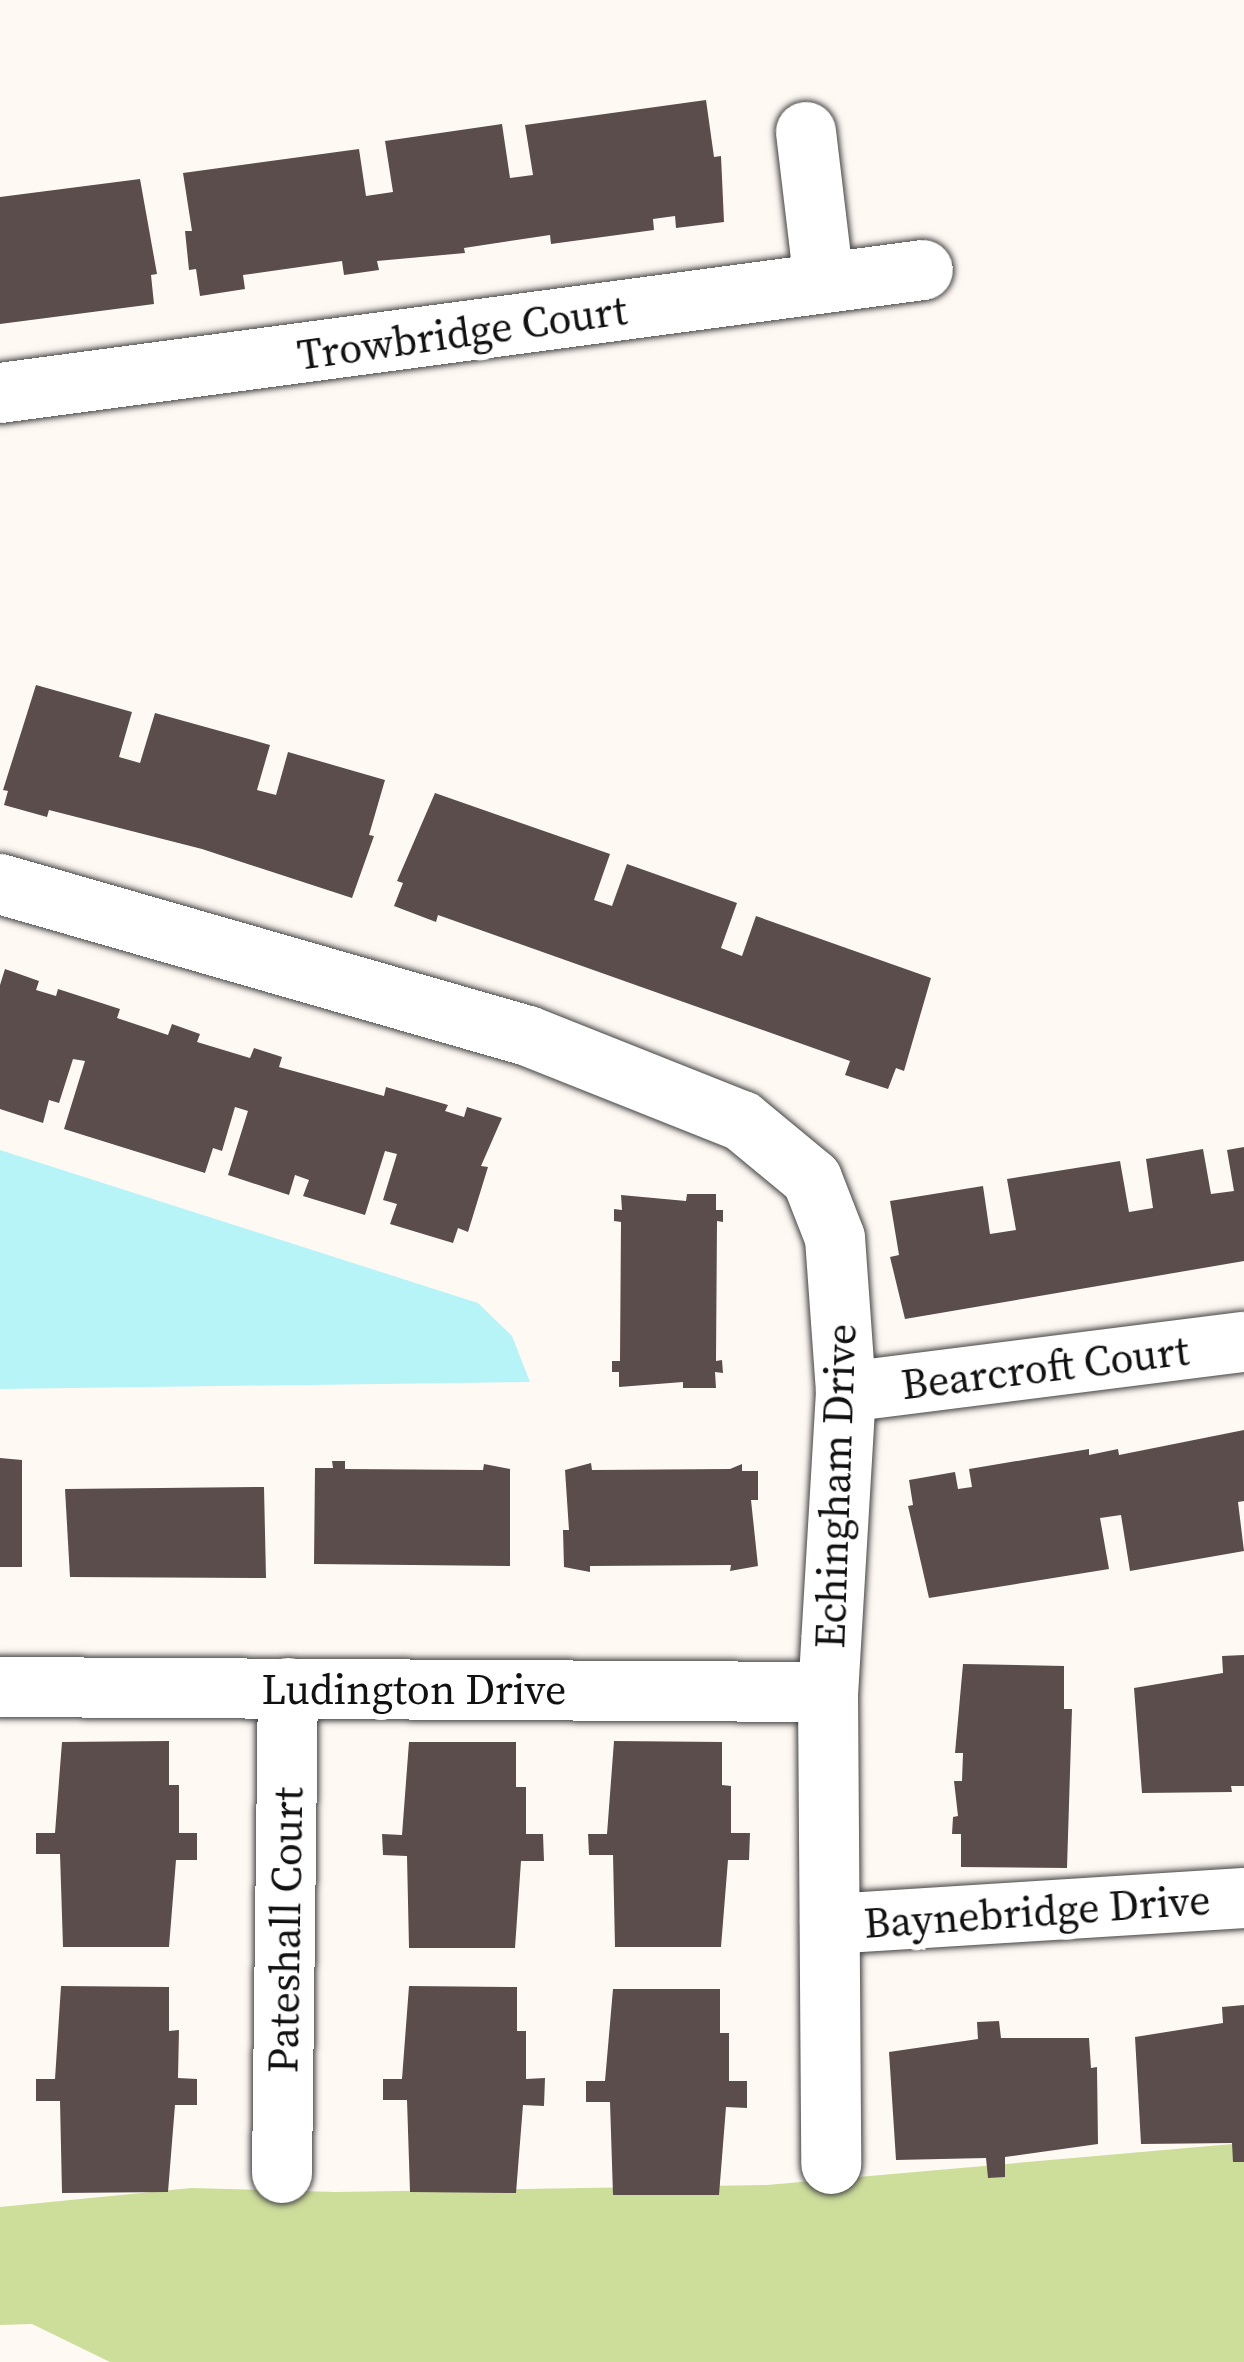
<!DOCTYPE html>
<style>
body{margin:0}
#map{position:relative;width:1244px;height:2362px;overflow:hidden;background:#fff9f4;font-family:"Source Serif 4",serif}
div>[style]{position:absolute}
.forest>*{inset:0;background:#cddd9a}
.water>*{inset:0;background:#b7f4f8}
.building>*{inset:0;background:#5a4d4c}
.roads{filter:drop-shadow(0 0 3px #444) drop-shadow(0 0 3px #444)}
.street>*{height:60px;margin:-30px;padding:0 30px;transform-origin:30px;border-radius:30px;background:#fff}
span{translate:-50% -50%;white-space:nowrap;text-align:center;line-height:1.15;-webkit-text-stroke:12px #fff;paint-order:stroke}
.street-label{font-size:42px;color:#111}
</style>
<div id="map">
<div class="forest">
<div style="clip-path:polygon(1244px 2143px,1244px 2362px,110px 2362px,32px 2324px,0 2325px,0 2207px,191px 2188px,336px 2192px,767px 2185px)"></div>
</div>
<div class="water">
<div style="clip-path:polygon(0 1150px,478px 1303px,512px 1336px,530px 1382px,0 1389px)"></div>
</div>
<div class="building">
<div style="clip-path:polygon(706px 100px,714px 157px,721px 156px,724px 222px,676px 228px,675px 216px,653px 219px,654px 230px,551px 244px,550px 235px,464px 248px,465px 253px,377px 261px,379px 270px,344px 275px,342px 261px,243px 275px,245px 289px,200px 296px,196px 269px,189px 270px,185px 231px,192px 231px,183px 173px,359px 149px,366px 196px,393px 192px,385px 141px,502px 124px,510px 178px,533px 175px,525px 125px)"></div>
<div style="clip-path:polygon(140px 179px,157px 274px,151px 275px,154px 304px,0 324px,0 197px)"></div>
<div style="clip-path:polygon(36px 685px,132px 712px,119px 757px,140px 763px,155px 713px,270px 745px,257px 790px,276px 795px,288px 752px,385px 780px,369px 835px,374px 836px,352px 898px,202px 849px,49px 810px,47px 817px,4px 805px,8px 791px,3px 790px)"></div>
<div style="clip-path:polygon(435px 793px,610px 854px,594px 900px,612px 906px,627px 864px,737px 903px,721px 948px,742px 956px,756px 916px,931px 978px,904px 1071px,896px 1068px,888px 1089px,845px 1075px,850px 1061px,438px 915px,436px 922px,394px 906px,403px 883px,397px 881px)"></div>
<div style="clip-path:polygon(5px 969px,39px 981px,36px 990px,56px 996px,58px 989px,120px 1009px,117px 1018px,168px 1035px,172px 1024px,200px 1034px,197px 1042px,250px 1058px,254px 1048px,282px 1057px,279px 1067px,384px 1096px,386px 1087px,448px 1105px,445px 1111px,464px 1117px,467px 1107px,502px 1118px,481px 1166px,488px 1167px,468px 1232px,458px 1228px,453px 1243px,390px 1224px,397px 1204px,383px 1200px,397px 1154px,385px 1151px,365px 1215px,303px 1196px,309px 1180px,295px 1175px,289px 1195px,228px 1175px,248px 1111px,235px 1107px,222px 1151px,213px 1148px,205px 1173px,64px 1129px,85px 1061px,73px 1059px,59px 1103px,49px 1100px,43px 1123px,0 1109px,0 985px)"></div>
<div style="clip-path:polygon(1244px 1147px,1244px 1261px,905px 1319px,890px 1257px,899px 1255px,890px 1201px,983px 1186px,990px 1234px,1016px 1230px,1007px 1179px,1120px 1161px,1129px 1212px,1153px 1208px,1146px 1159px,1203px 1149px,1211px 1194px,1234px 1191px,1227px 1150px)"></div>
<div style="clip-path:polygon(687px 1194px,716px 1194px,716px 1210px,723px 1210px,723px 1222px,717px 1221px,716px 1361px,722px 1360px,723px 1373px,715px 1372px,716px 1388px,683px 1388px,683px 1382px,619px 1387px,619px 1372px,612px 1372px,612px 1361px,620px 1361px,621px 1222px,614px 1221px,614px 1209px,622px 1210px,621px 1195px,686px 1201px)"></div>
<div style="clip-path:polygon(1244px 1430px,1244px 1501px,1238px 1502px,1244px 1551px,1130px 1571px,1121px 1515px,1100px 1518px,1109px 1569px,929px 1598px,908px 1506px,913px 1505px,909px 1480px,955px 1472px,958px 1489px,972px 1487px,969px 1469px,1089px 1449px,1089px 1455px,1118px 1449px,1119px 1455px)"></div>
<div style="clip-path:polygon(0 1458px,22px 1460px,22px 1567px,0 1567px)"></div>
<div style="clip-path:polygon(332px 1461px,345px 1461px,345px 1469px,483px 1470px,484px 1464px,510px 1469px,510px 1566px,314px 1564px,315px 1468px,333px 1468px)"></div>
<div style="clip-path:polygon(591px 1463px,592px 1470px,730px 1469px,742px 1464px,742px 1471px,758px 1471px,758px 1500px,751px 1500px,758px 1566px,730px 1571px,731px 1565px,590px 1566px,590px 1572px,564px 1567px,563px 1530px,569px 1530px,565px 1470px)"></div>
<div style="clip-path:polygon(264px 1487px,266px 1578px,70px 1577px,65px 1489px)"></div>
<div style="clip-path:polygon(1244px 1655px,1244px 1786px,1231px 1786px,1232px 1792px,1142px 1793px,1134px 1688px,1223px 1673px,1222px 1656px)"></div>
<div style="clip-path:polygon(963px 1664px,1064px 1666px,1064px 1709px,1072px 1709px,1067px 1868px,961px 1867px,961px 1834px,952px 1834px,953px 1817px,958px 1816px,954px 1781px,962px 1781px,963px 1753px,955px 1753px)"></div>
<div style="clip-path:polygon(169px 1741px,169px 1785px,179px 1785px,179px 1833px,197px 1833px,197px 1860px,176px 1860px,169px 1947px,63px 1947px,60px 1854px,36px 1854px,36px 1833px,55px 1833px,62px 1742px)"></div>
<div style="clip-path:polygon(614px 1741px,722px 1742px,722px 1785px,731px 1786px,731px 1833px,750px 1833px,749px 1860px,728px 1860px,721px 1947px,615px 1947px,613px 1855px,589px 1855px,588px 1834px,607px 1834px)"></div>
<div style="clip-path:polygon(409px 1742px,516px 1742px,516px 1787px,526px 1787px,526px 1834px,543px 1834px,544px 1861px,521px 1861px,515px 1948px,409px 1948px,407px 1856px,383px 1855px,382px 1834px,402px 1835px)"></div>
<div style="clip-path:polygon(61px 1986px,169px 1987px,169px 2031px,179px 2030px,178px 2078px,197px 2079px,197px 2105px,175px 2105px,168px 2192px,62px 2193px,60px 2101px,36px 2101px,36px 2079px,55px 2079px)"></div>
<div style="clip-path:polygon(409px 1986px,517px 1987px,517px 2031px,526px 2031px,526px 2079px,545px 2078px,544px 2106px,523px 2105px,516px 2193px,410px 2192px,407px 2100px,383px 2100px,383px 2079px,402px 2079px)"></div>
<div style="clip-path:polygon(613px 1989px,720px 1989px,720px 2033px,729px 2033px,729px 2081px,747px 2081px,747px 2108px,726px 2107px,719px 2195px,613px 2195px,610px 2102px,586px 2102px,586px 2081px,605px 2081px)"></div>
<div style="clip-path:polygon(1244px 2005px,1244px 2162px,1233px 2162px,1232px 2143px,1141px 2144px,1135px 2037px,1223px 2023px,1222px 2007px)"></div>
<div style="clip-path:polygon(999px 2021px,1001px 2038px,1089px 2038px,1091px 2068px,1097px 2067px,1098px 2144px,1005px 2157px,1005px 2177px,988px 2178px,986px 2158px,896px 2160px,889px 2052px,978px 2039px,977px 2022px)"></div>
</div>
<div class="roads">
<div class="street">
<div style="left:806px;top:132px;width:152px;rotate:83.2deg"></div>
<div style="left:0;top:393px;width:931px;rotate:-7.59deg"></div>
<div style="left:0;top:884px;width:549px;rotate:16.06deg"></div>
<div style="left:528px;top:1036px;width:230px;rotate:21.7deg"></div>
<div style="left:742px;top:1121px;width:91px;rotate:39.6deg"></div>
<div style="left:812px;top:1179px;width:63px;rotate:68.7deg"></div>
<div style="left:835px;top:1238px;width:154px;rotate:85.9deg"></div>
<div style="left:846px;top:1392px;width:301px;rotate:93.4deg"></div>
<div style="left:828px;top:1692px;width:472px;rotate:89.6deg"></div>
<div style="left:846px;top:1392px;width:401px;rotate:-7.2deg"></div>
<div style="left:0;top:1687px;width:828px;rotate:0.35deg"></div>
<div style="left:830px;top:1924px;width:415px;rotate:-3.6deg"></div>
<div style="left:282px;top:2173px;width:485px;rotate:-89.3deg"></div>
</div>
</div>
<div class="street-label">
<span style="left:462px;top:332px;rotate:-8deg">Trowbridge Court</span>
<span style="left:1045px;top:1367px;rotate:-7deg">Bearcroft Court</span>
<span style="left:835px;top:1486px;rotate:-88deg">Echingham Drive</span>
<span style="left:414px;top:1689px">Ludington Drive</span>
<span style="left:1037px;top:1911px;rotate:-4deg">Baynebridge Drive</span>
<span style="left:285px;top:1930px;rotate:-89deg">Pateshall Court</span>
</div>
</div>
